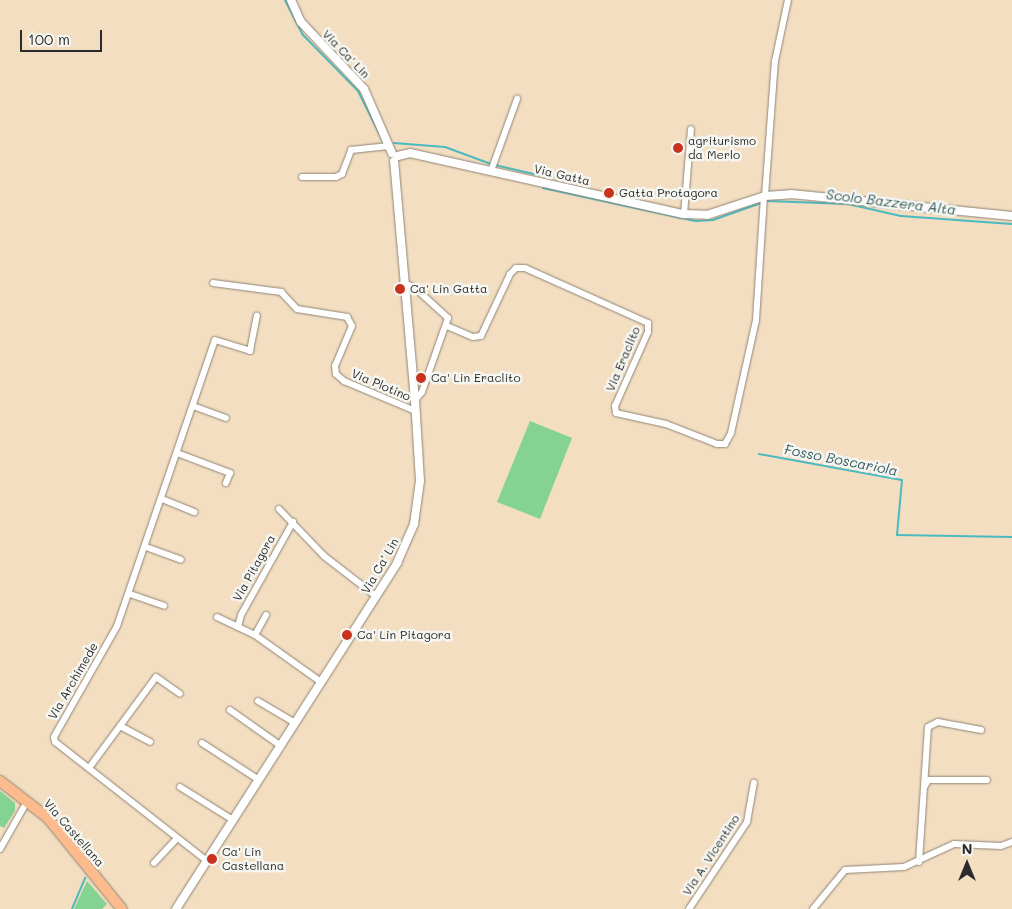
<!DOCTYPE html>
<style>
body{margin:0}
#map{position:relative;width:1012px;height:909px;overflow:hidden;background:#f3dec1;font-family:Mali,sans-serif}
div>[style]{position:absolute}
.green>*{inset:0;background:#84d393}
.stream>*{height:2px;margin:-1px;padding:0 1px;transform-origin:1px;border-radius:1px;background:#4bbac0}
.roads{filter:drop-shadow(0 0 1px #8f8476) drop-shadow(0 0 1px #8f8476)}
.minor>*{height:6px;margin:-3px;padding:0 3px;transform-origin:3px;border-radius:3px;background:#fff}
.tertiary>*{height:8px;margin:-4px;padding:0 4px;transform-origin:4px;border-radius:4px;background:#fff}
.primary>*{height:10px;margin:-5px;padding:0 5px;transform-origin:5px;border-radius:5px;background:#fbbb8c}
.dots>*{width:14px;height:14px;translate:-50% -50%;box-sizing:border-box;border:2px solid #f6f6f2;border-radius:50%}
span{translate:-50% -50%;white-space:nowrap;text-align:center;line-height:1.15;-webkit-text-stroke:5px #f6f6f2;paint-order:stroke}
.street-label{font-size:12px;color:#2b2b2b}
.poi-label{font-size:12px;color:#2b2b2b}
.left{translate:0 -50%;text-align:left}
.water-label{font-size:14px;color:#365d5f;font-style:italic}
.north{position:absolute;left:942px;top:839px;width:50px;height:50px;-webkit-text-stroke:4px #f6f6f2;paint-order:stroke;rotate:0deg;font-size:14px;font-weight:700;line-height:20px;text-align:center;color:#2b2b2b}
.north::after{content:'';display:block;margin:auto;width:18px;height:22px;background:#2b2b2b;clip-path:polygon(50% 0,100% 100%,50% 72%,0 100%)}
.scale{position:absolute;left:20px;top:30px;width:82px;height:22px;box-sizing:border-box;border:2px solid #2b2b2b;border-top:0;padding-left:6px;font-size:15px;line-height:18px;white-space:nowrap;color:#2b2b2b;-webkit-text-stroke:4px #f6f6f2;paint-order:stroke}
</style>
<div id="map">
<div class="green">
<div style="clip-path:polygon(530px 421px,572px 438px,540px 519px,497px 502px)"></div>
<div style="clip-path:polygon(0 791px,15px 803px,15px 811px,4px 828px,0 826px)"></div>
<div style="clip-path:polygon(87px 881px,107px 904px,102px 909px,74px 909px)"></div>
</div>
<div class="stream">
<div style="left:285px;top:0;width:39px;rotate:63deg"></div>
<div style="left:303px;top:35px;width:78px;rotate:45.5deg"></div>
<div style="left:358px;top:91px;width:58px;rotate:63.4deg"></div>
<div style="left:394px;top:143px;width:51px;rotate:4.5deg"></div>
<div style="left:445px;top:147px;width:49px;rotate:20.3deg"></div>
<div style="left:495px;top:165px;width:44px;rotate:13.1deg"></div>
<div style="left:543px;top:188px;width:157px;rotate:12.2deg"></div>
<div style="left:696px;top:221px;width:17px;rotate:-3deg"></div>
<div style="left:713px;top:220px;width:51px;rotate:-19.5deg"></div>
<div style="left:767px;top:201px;width:81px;rotate:2.1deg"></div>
<div style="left:848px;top:204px;width:54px;rotate:12.8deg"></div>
<div style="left:901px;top:216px;width:111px;rotate:4.1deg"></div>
<div style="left:759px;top:454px;width:145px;rotate:10.3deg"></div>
<div style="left:902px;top:480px;width:55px;rotate:95.2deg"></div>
<div style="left:897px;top:535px;width:115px;rotate:1deg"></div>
<div style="left:72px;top:909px;width:34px;rotate:-67deg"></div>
</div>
<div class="roads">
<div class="minor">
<div style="left:491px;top:171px;width:77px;rotate:-70.1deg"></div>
<div style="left:302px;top:177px;width:34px"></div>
<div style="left:336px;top:177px;width:7px;rotate:-27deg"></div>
<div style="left:342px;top:174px;width:26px;rotate:-69deg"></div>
<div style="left:351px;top:150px;width:38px;rotate:-6deg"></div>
<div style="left:765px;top:196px;width:135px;rotate:-85.8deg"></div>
<div style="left:775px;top:61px;width:62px;rotate:-78deg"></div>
<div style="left:684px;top:214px;width:85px;rotate:-85.3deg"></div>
<div style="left:213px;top:283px;width:69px;rotate:7.5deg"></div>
<div style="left:281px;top:292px;width:23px;rotate:47deg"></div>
<div style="left:297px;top:309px;width:51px;rotate:9.1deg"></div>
<div style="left:347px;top:317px;width:10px;rotate:61deg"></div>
<div style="left:352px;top:326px;width:43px;rotate:113deg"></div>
<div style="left:335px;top:366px;width:8px;rotate:83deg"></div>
<div style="left:336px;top:374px;width:11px;rotate:41deg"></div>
<div style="left:344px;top:381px;width:75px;rotate:22.8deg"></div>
<div style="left:413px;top:410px;width:3px;rotate:-18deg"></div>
<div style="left:403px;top:283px;width:12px;rotate:20deg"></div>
<div style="left:414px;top:287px;width:46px;rotate:42.4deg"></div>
<div style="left:448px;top:318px;width:78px;rotate:109.4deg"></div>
<div style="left:422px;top:392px;width:11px;rotate:131deg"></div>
<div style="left:447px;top:326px;width:28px;rotate:23deg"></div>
<div style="left:473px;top:337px;width:8px;rotate:-7deg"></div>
<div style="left:481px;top:336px;width:68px;rotate:-64.9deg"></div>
<div style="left:510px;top:274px;width:8px;rotate:-45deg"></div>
<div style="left:516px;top:268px;width:9px"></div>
<div style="left:525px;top:268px;width:135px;rotate:24.1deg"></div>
<div style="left:648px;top:323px;width:9px;rotate:90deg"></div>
<div style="left:648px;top:332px;width:81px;rotate:114deg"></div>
<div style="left:615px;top:406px;width:7px;rotate:82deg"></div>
<div style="left:616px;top:413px;width:51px;rotate:12.4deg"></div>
<div style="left:666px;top:424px;width:55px;rotate:21.4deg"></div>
<div style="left:717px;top:444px;width:8px"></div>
<div style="left:725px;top:444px;width:13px;rotate:-61deg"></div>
<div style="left:731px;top:433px;width:116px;rotate:-77.5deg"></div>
<div style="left:756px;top:320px;width:124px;rotate:-86.3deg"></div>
<div style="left:193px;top:406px;width:35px;rotate:20deg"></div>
<div style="left:177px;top:453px;width:57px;rotate:20.7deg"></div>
<div style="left:230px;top:473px;width:11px;rotate:112deg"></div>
<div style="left:162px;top:499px;width:35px;rotate:22deg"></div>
<div style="left:279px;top:509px;width:65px;rotate:46.2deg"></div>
<div style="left:324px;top:556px;width:66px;rotate:37.6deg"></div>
<div style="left:146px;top:547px;width:37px;rotate:20deg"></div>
<div style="left:130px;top:594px;width:36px;rotate:19deg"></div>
<div style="left:217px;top:617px;width:42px;rotate:25.3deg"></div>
<div style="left:255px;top:635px;width:81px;rotate:35.5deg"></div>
<div style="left:238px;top:627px;width:12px;rotate:-76deg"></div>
<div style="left:241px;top:615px;width:107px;rotate:-60.8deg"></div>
<div style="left:255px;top:635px;width:23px;rotate:-61deg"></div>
<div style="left:258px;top:701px;width:43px;rotate:30.7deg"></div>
<div style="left:230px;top:710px;width:62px;rotate:35.2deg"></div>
<div style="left:120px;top:726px;width:34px;rotate:28deg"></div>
<div style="left:202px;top:743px;width:68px;rotate:33deg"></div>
<div style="left:89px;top:768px;width:113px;rotate:-53.6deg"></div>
<div style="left:156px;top:677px;width:29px;rotate:35deg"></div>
<div style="left:925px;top:786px;width:7px;rotate:-63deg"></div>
<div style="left:928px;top:780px;width:59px"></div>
<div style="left:180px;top:787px;width:62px;rotate:31.9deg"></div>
<div style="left:0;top:849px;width:56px;rotate:-60.3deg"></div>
<div style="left:207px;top:861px;width:193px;rotate:-141.9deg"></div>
<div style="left:55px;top:742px;width:5px;rotate:-101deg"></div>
<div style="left:54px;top:737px;width:128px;rotate:-60.4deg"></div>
<div style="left:117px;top:626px;width:302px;rotate:-71.1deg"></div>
<div style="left:215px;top:340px;width:37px;rotate:17deg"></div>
<div style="left:250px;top:351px;width:36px;rotate:-79deg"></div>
<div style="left:919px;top:862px;width:135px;rotate:-86.2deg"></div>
<div style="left:928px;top:727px;width:11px;rotate:-27deg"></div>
<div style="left:938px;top:722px;width:44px;rotate:10.5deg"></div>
<div style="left:154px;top:863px;width:34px;rotate:-47deg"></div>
<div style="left:689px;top:909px;width:105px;rotate:-56.3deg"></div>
<div style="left:747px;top:822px;width:40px;rotate:-80deg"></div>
<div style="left:813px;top:909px;width:50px;rotate:-50.6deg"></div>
<div style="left:845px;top:870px;width:59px;rotate:-2.9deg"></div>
<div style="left:904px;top:867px;width:55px;rotate:-24.7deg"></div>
<div style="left:954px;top:844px;width:47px;rotate:2.4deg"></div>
<div style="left:1001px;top:846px;width:12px;rotate:-20deg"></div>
</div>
<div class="tertiary">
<div style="left:291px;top:0;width:24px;rotate:66deg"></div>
<div style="left:301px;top:22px;width:92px;rotate:46.8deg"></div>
<div style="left:364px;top:89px;width:70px;rotate:66.4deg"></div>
<div style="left:398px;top:156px;width:12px;rotate:-14deg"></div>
<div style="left:410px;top:153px;width:281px;rotate:12.6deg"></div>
<div style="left:684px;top:214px;width:23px;rotate:2deg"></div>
<div style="left:707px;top:215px;width:61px;rotate:-18.1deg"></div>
<div style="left:765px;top:196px;width:26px;rotate:-4deg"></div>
<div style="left:791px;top:194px;width:222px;rotate:5.7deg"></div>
<div style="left:176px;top:909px;width:411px;rotate:-57.4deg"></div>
<div style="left:397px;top:563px;width:43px;rotate:-66.4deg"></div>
<div style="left:414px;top:524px;width:43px;rotate:-82.1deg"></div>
<div style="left:420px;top:481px;width:81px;rotate:-93.5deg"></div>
<div style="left:415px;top:400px;width:240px;rotate:-95deg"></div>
</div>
<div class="primary">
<div style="left:0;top:781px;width:61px;rotate:37.6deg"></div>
<div style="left:48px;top:818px;width:117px;rotate:50.9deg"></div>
</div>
</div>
<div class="dots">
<div style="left:678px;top:148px;background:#c8321e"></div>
<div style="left:609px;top:193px;background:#c8321e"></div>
<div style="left:400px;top:289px;background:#c8321e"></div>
<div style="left:421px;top:378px;background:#c8321e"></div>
<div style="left:347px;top:635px;background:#c8321e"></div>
<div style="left:212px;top:859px;background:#c8321e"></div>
</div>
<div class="street-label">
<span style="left:346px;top:54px;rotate:46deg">Via Ca' Lin</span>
<span style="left:562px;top:175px;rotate:13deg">Via Gatta</span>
<span style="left:623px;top:359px;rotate:-67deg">Via Eraclito</span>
<span style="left:381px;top:385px;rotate:23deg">Via Plotino</span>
<span style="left:380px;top:566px;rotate:-60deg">Via Ca' Lin</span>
<span style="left:254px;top:568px;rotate:-61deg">Via Pitagora</span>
<span style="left:73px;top:681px;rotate:-60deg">Via Archimede</span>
<span style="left:74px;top:833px;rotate:49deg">Via Castellana</span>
<span style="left:711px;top:855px;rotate:-57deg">Via A. Vicentino</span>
</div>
<div class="poi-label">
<span class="left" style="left:688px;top:148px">agriturismo<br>da Merlo</span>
<span class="left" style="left:619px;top:193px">Gatta Protagora</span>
<span class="left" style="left:410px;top:289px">Ca' Lin Gatta</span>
<span class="left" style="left:431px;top:378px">Ca' Lin Eraclito</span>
<span class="left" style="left:357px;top:635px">Ca' Lin Pitagora</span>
<span class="left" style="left:222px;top:859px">Ca' Lin<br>Castellana</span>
</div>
<div class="water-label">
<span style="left:891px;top:202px;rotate:7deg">Scolo Bazzera Alta</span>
<span style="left:841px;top:460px;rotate:11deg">Fosso Boscariola</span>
</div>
<div class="north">N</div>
<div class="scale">100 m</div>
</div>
